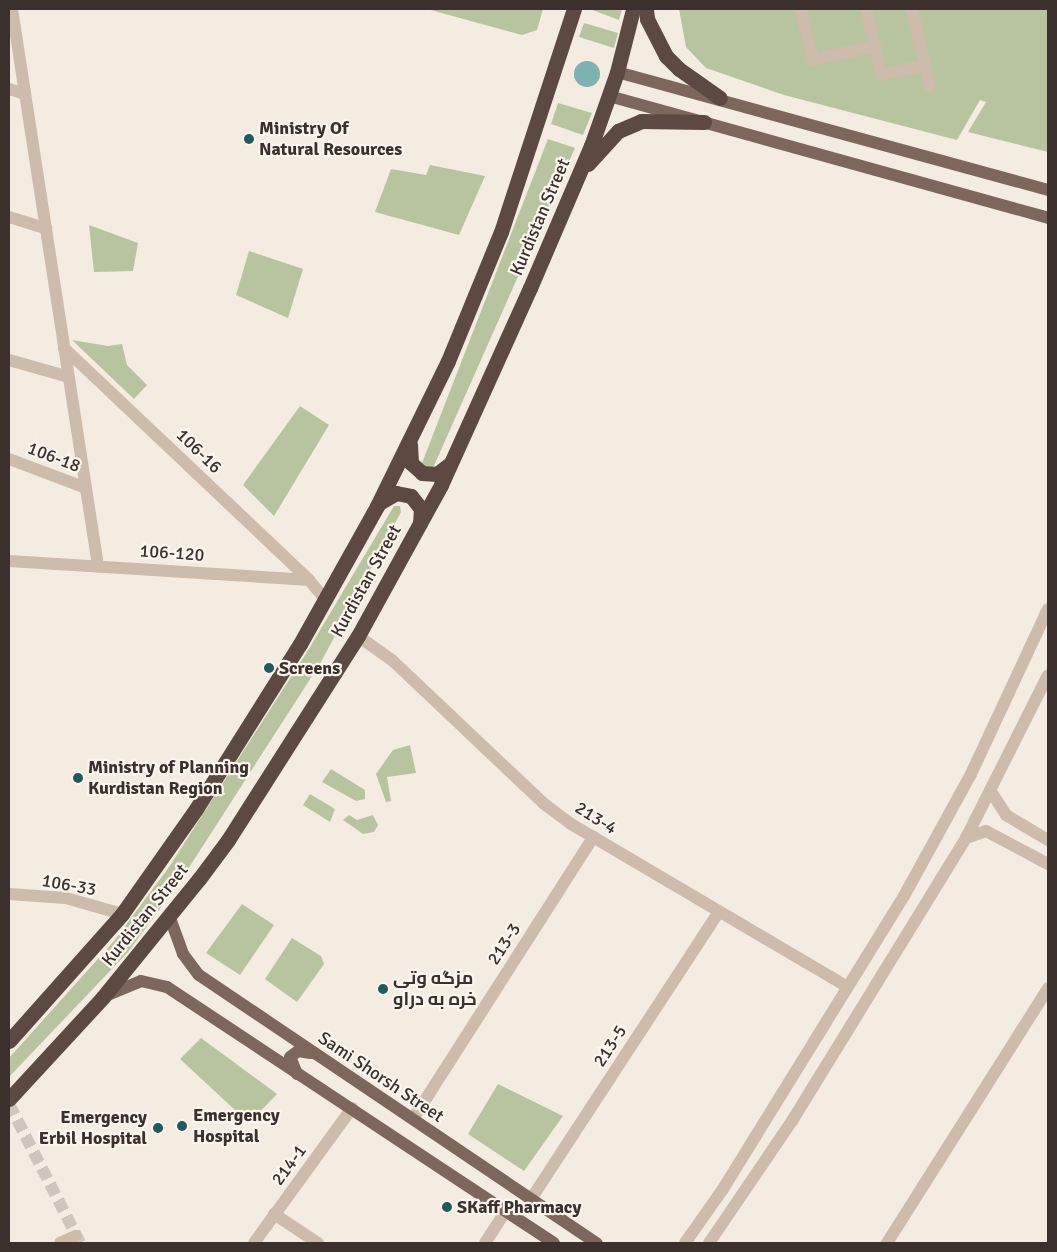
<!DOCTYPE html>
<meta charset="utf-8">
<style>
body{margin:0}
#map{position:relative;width:1057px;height:1252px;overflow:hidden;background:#f4ebe1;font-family:Signika,Cairo,sans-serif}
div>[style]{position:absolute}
.green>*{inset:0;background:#b8c4a0}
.water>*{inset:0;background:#7fb0b2}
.round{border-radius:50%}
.minor-tunnel>*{height:12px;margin-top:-6px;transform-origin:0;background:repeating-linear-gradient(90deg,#cfc6bd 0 12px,transparent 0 18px)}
.minor>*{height:12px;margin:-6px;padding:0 6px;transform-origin:6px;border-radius:6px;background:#cdbbac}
.major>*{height:12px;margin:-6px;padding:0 6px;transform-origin:6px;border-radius:6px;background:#7d675c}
.highway>*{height:15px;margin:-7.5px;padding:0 7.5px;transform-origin:7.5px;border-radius:7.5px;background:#5c4a42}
.dots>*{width:14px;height:14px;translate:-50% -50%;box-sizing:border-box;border:2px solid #fbf5ee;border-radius:50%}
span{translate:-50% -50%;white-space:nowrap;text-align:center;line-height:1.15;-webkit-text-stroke:4.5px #fbf5ee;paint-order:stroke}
.poi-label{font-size:18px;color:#3b302b;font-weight:700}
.left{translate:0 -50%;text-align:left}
.right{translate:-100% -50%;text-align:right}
.street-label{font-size:18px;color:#3b302b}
.frame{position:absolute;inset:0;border:10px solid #3b302b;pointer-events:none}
</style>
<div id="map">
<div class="green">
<div style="clip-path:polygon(427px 9px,543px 9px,537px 30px,522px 35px)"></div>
<div style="clip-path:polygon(590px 9px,622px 9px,619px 20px)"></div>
<div style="clip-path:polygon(679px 9px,1048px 9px,1048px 152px,968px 132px,986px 102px,980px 100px,957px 140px,784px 95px,706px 68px,686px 47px)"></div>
<div style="clip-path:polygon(584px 23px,618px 33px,614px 48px,579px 37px)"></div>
<div style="clip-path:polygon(558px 103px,592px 113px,583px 135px,551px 124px)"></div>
<div style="clip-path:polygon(548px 139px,575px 148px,433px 468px,426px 468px,422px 463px)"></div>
<div style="clip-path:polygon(430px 165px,485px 176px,459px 235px,375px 212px,391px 169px,426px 175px)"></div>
<div style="clip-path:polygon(89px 225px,138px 243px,133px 271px,94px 272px)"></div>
<div style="clip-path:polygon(249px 251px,303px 269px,288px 318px,236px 295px)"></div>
<div style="clip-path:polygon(72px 340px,108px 346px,122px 344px,127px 365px,147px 385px,134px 399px)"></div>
<div style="clip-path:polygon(300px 406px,329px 425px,274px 516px,243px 485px)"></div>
<div style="clip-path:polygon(394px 506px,400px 506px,401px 512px,321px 662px,181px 880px,128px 952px,9px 1077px,9px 1058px,114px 941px,169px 867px,307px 652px)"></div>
<div style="clip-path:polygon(410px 745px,416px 773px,387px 777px,391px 801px,386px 802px,376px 774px,393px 750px)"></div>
<div style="clip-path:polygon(331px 769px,365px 790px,365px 799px,356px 801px,322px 782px)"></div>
<div style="clip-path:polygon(310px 794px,335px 809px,330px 822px,303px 805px)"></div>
<div style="clip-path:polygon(349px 815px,357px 820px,373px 815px,378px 825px,374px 832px,363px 834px,343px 820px)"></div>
<div style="clip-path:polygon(242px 904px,274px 925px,240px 975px,206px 953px)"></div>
<div style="clip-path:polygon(292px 938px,321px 956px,324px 964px,297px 1002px,265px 979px)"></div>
<div style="clip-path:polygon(201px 1038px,277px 1094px,249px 1123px,180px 1059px)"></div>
<div style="clip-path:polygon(498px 1084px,563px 1116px,524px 1171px,468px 1134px)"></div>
</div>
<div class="water">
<div class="round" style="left:574px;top:61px;width:26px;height:26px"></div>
</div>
<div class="minor-tunnel">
<div style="left:9px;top:1104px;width:156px;rotate:62.9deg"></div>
</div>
<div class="minor">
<div style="left:12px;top:9px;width:564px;rotate:81.22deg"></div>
<div style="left:801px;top:9px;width:52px;rotate:76.8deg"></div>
<div style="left:813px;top:60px;width:64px;rotate:-12.7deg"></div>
<div style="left:875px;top:46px;width:38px;rotate:-104deg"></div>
<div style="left:912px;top:9px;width:79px;rotate:76.8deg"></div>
<div style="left:875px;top:46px;width:30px;rotate:78deg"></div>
<div style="left:881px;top:75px;width:46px;rotate:-12.5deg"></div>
<div style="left:9px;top:89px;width:17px;rotate:17deg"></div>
<div style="left:9px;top:217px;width:39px;rotate:17deg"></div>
<div style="left:64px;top:348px;width:337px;rotate:43.4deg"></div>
<div style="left:9px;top:360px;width:62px;rotate:15.8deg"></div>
<div style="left:9px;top:459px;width:82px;rotate:20.6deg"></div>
<div style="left:9px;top:561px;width:301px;rotate:3.6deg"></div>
<div style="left:309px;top:580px;width:25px;rotate:50deg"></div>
<div style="left:358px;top:636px;width:43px;rotate:35.5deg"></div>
<div style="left:393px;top:661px;width:207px;rotate:43.4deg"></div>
<div style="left:543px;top:803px;width:35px;rotate:37deg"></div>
<div style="left:571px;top:824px;width:321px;rotate:30.5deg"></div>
<div style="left:990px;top:790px;width:30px;rotate:57deg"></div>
<div style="left:1006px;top:815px;width:49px;rotate:30.8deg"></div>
<div style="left:966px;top:838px;width:21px;rotate:-19deg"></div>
<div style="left:986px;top:831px;width:70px;rotate:28deg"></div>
<div style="left:9px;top:894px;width:57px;rotate:4deg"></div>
<div style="left:66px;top:898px;width:58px;rotate:15.9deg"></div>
<div style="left:413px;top:1119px;width:335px;rotate:-57.4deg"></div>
<div style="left:531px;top:1199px;width:342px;rotate:-56.8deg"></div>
<div style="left:274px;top:1214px;width:53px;rotate:33.4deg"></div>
<div style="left:60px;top:1243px;width:17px;rotate:-25deg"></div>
<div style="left:254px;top:1243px;width:167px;rotate:-54deg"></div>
<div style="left:485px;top:1243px;width:38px;rotate:-57deg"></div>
<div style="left:685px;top:1243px;width:66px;rotate:-54.9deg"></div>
<div style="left:723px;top:1189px;width:344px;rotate:-58.3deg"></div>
<div style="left:904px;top:896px;width:139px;rotate:-61.2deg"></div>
<div style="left:971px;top:774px;width:182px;rotate:-65deg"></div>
<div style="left:709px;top:1243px;width:148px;rotate:-55.8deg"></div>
<div style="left:792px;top:1121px;width:332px;rotate:-58.4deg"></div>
<div style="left:966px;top:838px;width:182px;rotate:-63.3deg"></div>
<div style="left:887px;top:1243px;width:302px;rotate:-57.7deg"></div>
</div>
<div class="major">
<div style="left:617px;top:72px;width:447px;rotate:15.3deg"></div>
<div style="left:609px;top:96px;width:456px;rotate:15.5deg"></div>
<div style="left:170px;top:918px;width:38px;rotate:70deg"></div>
<div style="left:183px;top:954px;width:26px;rotate:53deg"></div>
<div style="left:199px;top:975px;width:480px;rotate:34deg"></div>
<div style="left:103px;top:997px;width:41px;rotate:-22.8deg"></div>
<div style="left:141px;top:981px;width:27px;rotate:13deg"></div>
<div style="left:167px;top:987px;width:464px;rotate:33.5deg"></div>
<div style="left:297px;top:1074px;width:18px;rotate:-112deg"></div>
<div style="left:290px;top:1057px;width:10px;rotate:-37deg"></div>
<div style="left:298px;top:1051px;width:13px;rotate:9deg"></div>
</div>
<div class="highway">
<div style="left:646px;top:9px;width:10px;rotate:84deg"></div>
<div style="left:647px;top:19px;width:42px;rotate:62.8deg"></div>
<div style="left:666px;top:56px;width:18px;rotate:45deg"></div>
<div style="left:679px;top:69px;width:50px;rotate:35.3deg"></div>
<div style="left:588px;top:164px;width:45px;rotate:-47.7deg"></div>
<div style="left:618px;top:131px;width:25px;rotate:-23deg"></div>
<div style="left:641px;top:121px;width:63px;rotate:0.9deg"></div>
<div style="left:410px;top:444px;width:19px;rotate:87deg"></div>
<div style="left:411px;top:463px;width:15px;rotate:42deg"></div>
<div style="left:422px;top:473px;width:15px;rotate:4deg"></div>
<div style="left:437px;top:474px;width:16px;rotate:-38deg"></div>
<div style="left:379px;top:503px;width:20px;rotate:-30deg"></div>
<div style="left:396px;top:493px;width:15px;rotate:11deg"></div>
<div style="left:411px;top:496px;width:16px;rotate:52deg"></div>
<div style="left:421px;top:509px;width:14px;rotate:94deg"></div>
<div style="left:9px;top:1041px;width:170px;rotate:-48.3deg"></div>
<div style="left:122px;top:914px;width:128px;rotate:-54.8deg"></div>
<div style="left:196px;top:809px;width:195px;rotate:-57.8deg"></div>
<div style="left:300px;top:644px;width:158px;rotate:-60.8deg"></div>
<div style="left:377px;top:506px;width:161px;rotate:-63.9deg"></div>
<div style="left:448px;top:361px;width:139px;rotate:-67.7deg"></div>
<div style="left:501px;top:232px;width:235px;rotate:-71.9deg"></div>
<div style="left:9px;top:1099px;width:139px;rotate:-47.3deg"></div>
<div style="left:103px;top:997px;width:152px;rotate:-50.9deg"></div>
<div style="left:199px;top:879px;width:49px;rotate:-53.4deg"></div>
<div style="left:228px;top:840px;width:242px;rotate:-57.5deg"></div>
<div style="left:358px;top:636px;width:172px;rotate:-61.2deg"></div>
<div style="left:441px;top:485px;width:216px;rotate:-65.7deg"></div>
<div style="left:530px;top:288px;width:155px;rotate:-66.8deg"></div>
<div style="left:591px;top:146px;width:78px;rotate:-70.6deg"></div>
<div style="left:617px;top:72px;width:65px;rotate:-75.7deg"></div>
</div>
<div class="dots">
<div style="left:249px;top:139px;background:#1f5a5e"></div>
<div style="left:269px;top:668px;background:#1f5a5e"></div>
<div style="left:78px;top:778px;background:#1f5a5e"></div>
<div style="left:383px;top:989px;background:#1f5a5e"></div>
<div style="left:182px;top:1126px;background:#1f5a5e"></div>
<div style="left:158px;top:1128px;background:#1f5a5e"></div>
<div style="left:447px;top:1207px;background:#1f5a5e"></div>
</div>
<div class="poi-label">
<span class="left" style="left:259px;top:139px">Ministry Of<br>Natural Resources</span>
<span class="left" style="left:279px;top:668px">Screens</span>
<span class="left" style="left:88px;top:778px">Ministry of Planning<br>Kurdistan Region</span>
<span class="left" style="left:393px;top:989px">مزگه وتى<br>خره به دراو</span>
<span class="left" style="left:193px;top:1126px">Emergency<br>Hospital</span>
<span class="right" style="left:147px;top:1128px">Emergency<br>Erbil Hospital</span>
<span class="left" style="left:457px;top:1207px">SKaff Pharmacy</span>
</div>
<div class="street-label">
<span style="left:540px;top:217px;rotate:-67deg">Kurdistan Street</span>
<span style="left:199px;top:451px;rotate:44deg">106-16</span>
<span style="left:54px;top:457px;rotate:21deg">106-18</span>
<span style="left:172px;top:553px;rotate:4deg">106-120</span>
<span style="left:366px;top:581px;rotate:-61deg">Kurdistan Street</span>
<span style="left:596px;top:818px;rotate:32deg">213-4</span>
<span style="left:69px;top:885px;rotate:10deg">106-33</span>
<span style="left:145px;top:915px;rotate:-51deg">Kurdistan Street</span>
<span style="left:504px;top:944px;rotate:-57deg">213-3</span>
<span style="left:610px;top:1046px;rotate:-57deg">213-5</span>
<span style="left:381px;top:1077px;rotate:34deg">Sami Shorsh Street</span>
<span style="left:289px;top:1165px;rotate:-54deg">214-1</span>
</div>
<div class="frame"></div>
</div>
